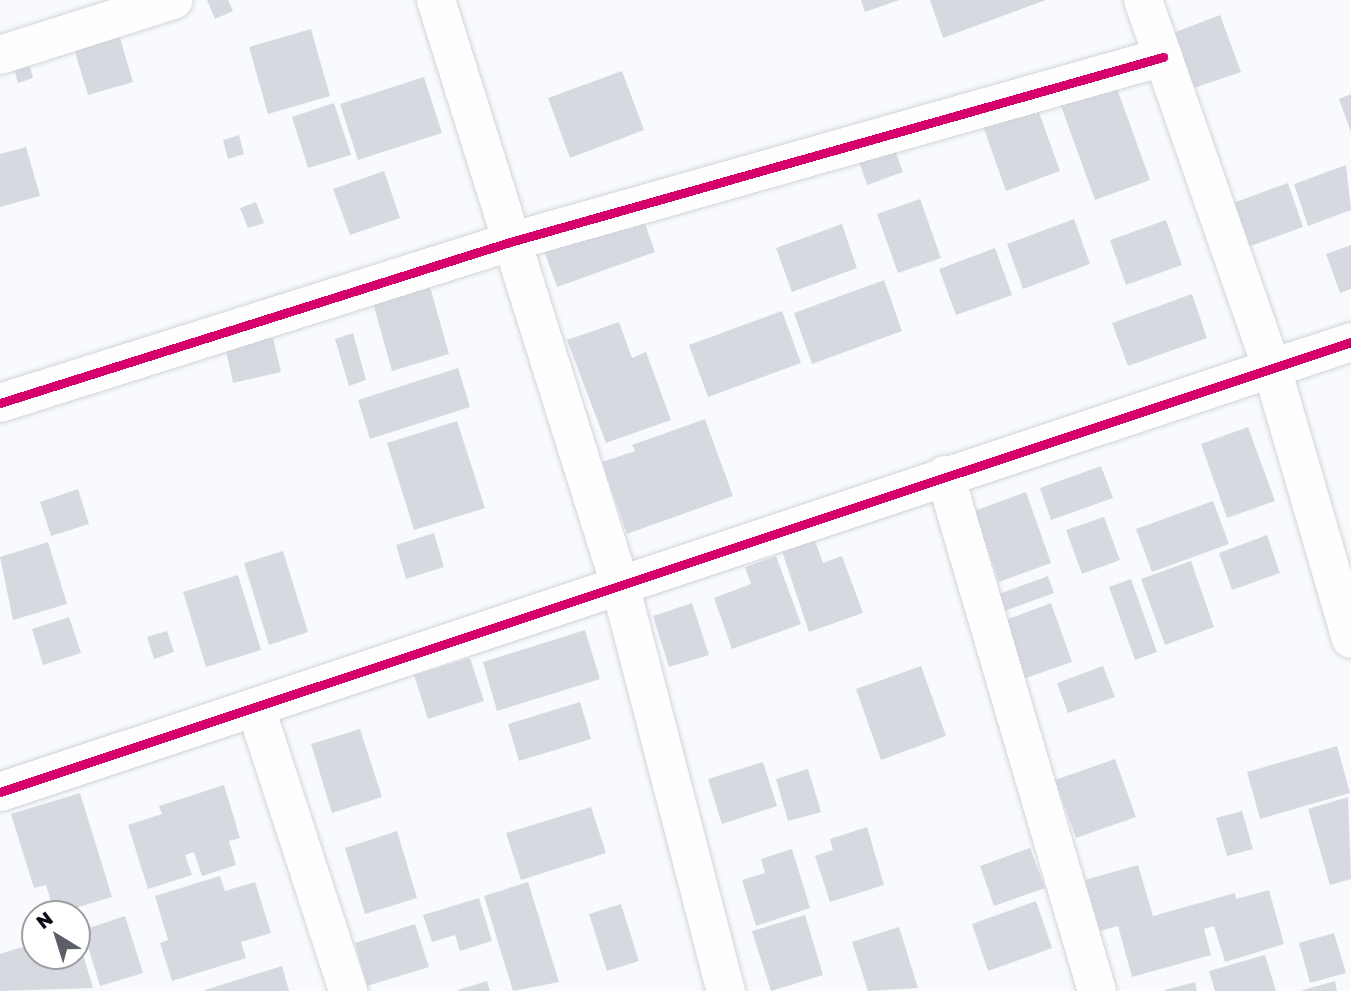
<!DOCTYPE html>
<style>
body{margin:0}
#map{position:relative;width:1351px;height:991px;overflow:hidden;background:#f8fafd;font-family:"Golos Text",sans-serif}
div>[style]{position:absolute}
.building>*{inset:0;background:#d6dae0}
.roads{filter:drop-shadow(0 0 2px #d1d5db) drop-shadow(0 0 2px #d1d5db)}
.street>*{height:38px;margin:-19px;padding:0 19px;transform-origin:19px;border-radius:19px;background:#fefeff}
.secondary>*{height:38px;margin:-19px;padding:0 19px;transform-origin:19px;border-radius:19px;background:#fefeff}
.cycleway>*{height:9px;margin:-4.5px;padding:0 4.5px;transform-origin:4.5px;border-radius:4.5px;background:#d6006c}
span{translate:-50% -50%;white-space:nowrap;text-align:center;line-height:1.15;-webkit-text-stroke:7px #fff;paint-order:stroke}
.north{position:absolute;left:21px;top:900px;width:70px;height:70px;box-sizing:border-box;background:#fff;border:2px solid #9c9ea2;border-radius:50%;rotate:322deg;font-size:19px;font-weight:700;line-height:28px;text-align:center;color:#080c16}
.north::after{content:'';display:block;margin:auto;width:24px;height:32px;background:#5c5f67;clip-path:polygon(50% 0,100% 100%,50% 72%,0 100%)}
</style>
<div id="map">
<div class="building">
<div style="clip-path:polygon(207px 0,228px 0,233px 11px,215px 19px)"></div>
<div style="clip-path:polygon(861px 0,899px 0,865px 12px)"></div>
<div style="clip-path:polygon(930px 0,1046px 0,943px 38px)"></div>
<div style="clip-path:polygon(1220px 15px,1241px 72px,1188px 90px,1168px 35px)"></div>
<div style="clip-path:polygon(117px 28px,133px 82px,88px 95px,72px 42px)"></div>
<div style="clip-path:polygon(311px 29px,330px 96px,268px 114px,249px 47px)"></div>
<div style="clip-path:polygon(27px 56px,33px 78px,18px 83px,12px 60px)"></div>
<div style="clip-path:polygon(622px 71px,644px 130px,570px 158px,548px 98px)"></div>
<div style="clip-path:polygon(1111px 72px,1150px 180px,1095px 200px,1056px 92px)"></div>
<div style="clip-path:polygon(424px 77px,442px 133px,358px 160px,340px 104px)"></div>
<div style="clip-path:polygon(1351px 94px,1351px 132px,1339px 99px)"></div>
<div style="clip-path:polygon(1033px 96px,1060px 171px,1006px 191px,979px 115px)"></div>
<div style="clip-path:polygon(334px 103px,351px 155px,308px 168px,292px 117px)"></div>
<div style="clip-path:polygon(239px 135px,244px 154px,228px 159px,223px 140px)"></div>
<div style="clip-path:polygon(890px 137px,903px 172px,867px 185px,855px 150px)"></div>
<div style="clip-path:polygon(26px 147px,40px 196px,0 207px,0 154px)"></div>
<div style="clip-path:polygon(1346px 165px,1351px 210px,1308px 226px,1294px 184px)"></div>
<div style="clip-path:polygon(384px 171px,400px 218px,350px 235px,333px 189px)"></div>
<div style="clip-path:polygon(1288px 183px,1303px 227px,1240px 250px,1225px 206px)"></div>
<div style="clip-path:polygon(920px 199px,941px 258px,898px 273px,877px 214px)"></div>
<div style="clip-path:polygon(256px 202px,264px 223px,248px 228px,240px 208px)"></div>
<div style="clip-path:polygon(639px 206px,655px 252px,557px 287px,541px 242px)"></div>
<div style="clip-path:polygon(1074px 219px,1090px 264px,1023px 289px,1007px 244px)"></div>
<div style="clip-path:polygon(1166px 220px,1182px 265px,1126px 285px,1110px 240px)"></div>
<div style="clip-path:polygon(842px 224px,857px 268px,792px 292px,776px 248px)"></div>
<div style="clip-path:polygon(1351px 245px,1351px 289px,1340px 293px,1326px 254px)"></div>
<div style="clip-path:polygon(995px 248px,1012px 295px,956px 315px,939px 269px)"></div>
<div style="clip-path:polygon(428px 280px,449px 354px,392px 371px,371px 296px)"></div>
<div style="clip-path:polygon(884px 280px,902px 331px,812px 364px,794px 313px)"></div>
<div style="clip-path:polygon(1192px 294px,1207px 338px,1128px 366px,1112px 323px)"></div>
<div style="clip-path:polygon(782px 311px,801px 363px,708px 397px,689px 345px)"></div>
<div style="clip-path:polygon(619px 322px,632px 358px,646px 352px,671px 420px,606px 443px,567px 340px)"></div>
<div style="clip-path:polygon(271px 329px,281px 372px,233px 383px,224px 341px)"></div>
<div style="clip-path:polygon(353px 333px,366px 380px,349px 386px,335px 339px)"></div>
<div style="clip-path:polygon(458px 368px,470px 407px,370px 439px,358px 400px)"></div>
<div style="clip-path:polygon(705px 419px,733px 496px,627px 534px,602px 462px,635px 451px,632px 445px)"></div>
<div style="clip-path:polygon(457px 421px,485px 508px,414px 530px,387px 443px)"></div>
<div style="clip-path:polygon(1248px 427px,1275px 501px,1227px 518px,1201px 444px)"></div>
<div style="clip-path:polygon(1101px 466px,1113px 498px,1051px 520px,1040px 488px)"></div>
<div style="clip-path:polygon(78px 489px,89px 524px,51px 536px,40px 502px)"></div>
<div style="clip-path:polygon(1026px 492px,1051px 563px,999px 582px,974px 511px)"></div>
<div style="clip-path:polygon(1213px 501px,1229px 544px,1152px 572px,1136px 529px)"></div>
<div style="clip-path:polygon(1104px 517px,1120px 560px,1082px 574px,1066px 530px)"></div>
<div style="clip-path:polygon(434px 533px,444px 567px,406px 579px,396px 545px)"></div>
<div style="clip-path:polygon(812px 533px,823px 563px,842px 556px,863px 613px,809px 632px,780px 545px)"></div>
<div style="clip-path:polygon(1267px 535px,1280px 573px,1232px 590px,1219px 553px)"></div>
<div style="clip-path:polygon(48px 542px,67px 604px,13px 620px,0 557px)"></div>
<div style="clip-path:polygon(283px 551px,308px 632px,269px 645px,244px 563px)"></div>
<div style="clip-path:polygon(776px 556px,801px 624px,732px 649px,714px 598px,751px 584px,745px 567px)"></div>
<div style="clip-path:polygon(1191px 561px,1214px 627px,1165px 645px,1141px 579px)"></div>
<div style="clip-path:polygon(238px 575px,261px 650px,206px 667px,183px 592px)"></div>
<div style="clip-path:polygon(1048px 576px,1054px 593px,999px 613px,993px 596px)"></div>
<div style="clip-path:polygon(1131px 579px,1157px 652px,1135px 660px,1109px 587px)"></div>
<div style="clip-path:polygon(692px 603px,709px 655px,669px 667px,653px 616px)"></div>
<div style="clip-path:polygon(1051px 603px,1072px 662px,1023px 679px,1003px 621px)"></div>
<div style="clip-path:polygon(69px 617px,81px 653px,43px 665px,32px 629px)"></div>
<div style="clip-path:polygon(585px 630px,600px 679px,497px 711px,483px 662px)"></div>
<div style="clip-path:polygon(167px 631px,174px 652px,154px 659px,147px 637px)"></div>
<div style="clip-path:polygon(470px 658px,484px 701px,428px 719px,414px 675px)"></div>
<div style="clip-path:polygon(921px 666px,946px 736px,881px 760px,856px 689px)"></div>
<div style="clip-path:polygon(1103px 666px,1115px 697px,1068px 713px,1057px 683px)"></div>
<div style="clip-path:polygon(580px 702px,591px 739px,519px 761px,508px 724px)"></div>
<div style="clip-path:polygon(360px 729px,382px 797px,332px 813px,311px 744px)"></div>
<div style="clip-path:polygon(1337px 746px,1350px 793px,1260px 819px,1247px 772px)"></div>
<div style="clip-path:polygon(1115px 759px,1136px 817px,1076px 838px,1055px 780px)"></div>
<div style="clip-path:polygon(763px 762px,777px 806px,722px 824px,708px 779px)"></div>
<div style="clip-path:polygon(808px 769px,821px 812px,788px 821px,776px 779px)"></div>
<div style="clip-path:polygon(224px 785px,240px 838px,229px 841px,236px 865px,202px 876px,194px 852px,185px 855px,192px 875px,148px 889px,128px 825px,162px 814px,159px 806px)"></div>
<div style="clip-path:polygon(80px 793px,112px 897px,55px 914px,46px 885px,34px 888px,11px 814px)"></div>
<div style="clip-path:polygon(1348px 797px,1351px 879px,1330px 885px,1308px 809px)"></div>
<div style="clip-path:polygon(591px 807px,606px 853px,521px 880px,506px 833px)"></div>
<div style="clip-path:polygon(1242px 811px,1253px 849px,1227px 856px,1216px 818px)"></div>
<div style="clip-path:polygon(867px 827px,884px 885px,830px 902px,815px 856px,833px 850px,830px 839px)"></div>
<div style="clip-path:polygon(397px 831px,417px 898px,365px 914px,345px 848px)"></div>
<div style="clip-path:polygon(1030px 848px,1045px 888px,994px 906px,980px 866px)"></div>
<div style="clip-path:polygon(792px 849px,810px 908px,756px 926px,742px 880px,765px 873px,761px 859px)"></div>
<div style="clip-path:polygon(1138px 865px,1153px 916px,1235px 893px,1236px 899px,1269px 890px,1284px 944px,1225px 962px,1214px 926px,1204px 929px,1211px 955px,1132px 977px,1118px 926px,1100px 931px,1085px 880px)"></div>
<div style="clip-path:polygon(220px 876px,225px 891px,255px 882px,271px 933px,241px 942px,246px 958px,172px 981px,160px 943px,168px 940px,155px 896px)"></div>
<div style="clip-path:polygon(528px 882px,559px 982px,513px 991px,484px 896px)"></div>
<div style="clip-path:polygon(479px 898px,492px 941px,460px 951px,455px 935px,432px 942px,423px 915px)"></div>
<div style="clip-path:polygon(1036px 901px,1052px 948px,988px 971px,972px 924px)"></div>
<div style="clip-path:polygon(621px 904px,639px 961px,607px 971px,589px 914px)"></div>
<div style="clip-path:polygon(805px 915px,823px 975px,771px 991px,752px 931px)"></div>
<div style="clip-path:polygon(125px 916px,143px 973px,100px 986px,83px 930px)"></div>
<div style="clip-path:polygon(415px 924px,429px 967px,367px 986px,355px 943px)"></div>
<div style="clip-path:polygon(899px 927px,918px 988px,868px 991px,852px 942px)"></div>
<div style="clip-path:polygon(1334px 933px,1346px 973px,1310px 983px,1299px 943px)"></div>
<div style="clip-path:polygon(78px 938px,93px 988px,0 991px,0 954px,35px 943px,35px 956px,77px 956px)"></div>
<div style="clip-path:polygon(1265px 955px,1276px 991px,1215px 991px,1209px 971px)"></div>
<div style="clip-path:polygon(282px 966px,289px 991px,205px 991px,205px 990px)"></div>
<div style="clip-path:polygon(487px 981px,490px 991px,458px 991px,458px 990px)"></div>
<div style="clip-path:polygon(1335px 981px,1337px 991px,1303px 991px,1303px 990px)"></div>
<div style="clip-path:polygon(1195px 982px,1197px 991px,1165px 991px,1165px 990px)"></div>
</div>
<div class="roads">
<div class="street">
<div style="left:436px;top:0;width:613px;rotate:72.54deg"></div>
<div style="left:620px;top:585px;width:420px;rotate:75.4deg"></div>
<div style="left:1143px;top:0;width:391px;rotate:70.7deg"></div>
<div style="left:1272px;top:369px;width:281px;rotate:73.7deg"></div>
<div style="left:0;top:55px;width:182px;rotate:-17.6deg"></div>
<div style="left:0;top:403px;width:535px;rotate:-17.52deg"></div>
<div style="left:510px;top:242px;width:679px;rotate:-15.82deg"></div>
<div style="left:945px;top:475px;width:538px;rotate:73.59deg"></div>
<div style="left:256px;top:709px;width:297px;rotate:71.9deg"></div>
</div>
<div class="secondary">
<div style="left:0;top:792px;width:1424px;rotate:-18.42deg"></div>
</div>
</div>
<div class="cycleway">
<div style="left:0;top:403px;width:535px;rotate:-17.52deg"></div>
<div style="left:510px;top:242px;width:679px;rotate:-15.82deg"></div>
<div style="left:0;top:792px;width:1424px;rotate:-18.42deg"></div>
</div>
<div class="north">N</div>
</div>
